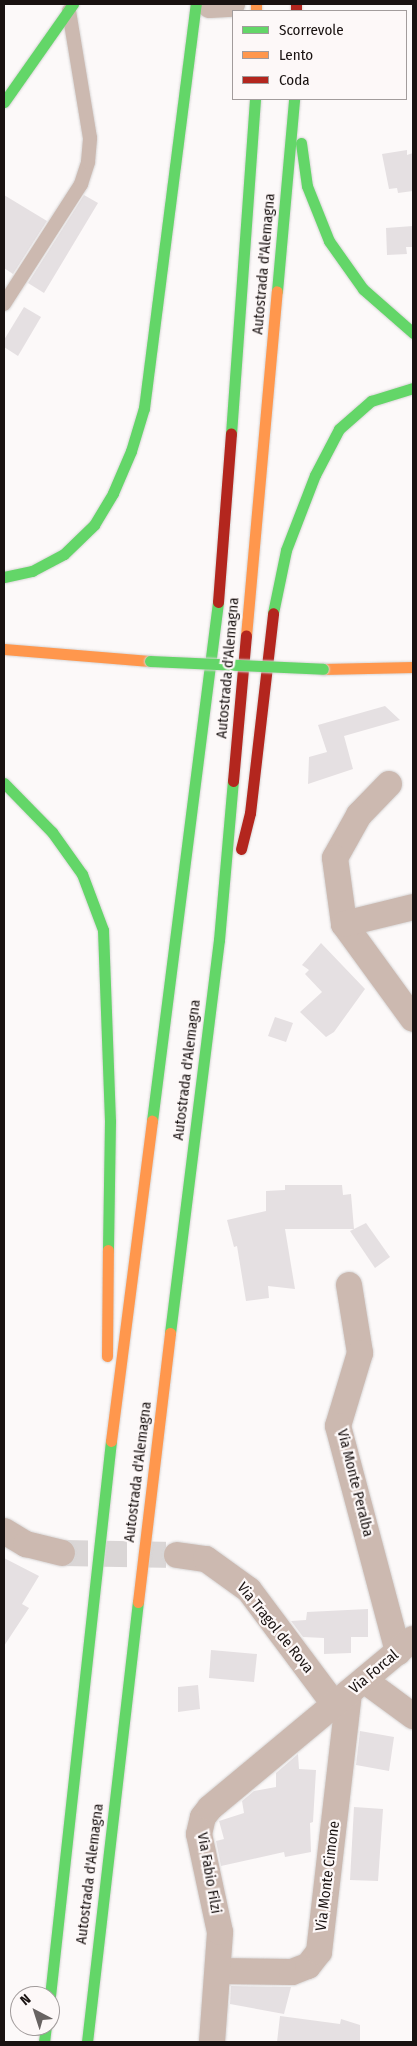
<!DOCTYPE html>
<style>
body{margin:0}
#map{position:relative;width:417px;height:2046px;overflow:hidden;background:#fcf9f9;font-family:"Fira Sans Condensed",sans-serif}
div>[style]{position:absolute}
.building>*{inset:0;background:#e5e0e2}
.street-tunnel>*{height:26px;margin-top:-13px;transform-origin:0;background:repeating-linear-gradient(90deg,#dad6d6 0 26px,transparent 0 39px)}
.roads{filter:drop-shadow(0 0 1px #d7d5d5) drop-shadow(0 0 1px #d7d5d5)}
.lane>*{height:14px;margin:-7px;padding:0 7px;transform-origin:7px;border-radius:7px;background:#ccb9b0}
.street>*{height:26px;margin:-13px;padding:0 13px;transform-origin:13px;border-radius:13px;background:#ccb9b0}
.fast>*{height:11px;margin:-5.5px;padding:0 5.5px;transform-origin:5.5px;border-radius:5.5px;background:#63d668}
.slow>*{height:11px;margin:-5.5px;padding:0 5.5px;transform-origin:5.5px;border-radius:5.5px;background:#ff974d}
.jam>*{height:11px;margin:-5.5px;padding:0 5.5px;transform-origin:5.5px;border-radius:5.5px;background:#b3261e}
.bridges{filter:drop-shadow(0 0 1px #d7d5d5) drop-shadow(0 0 1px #d7d5d5)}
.fast-bridge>*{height:11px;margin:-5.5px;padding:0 5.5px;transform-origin:5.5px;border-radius:5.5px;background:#63d668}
span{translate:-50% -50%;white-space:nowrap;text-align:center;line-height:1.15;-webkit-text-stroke:4.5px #fdf8f8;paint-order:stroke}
.street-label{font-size:15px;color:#191211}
.frame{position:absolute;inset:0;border:5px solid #191211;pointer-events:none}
.legend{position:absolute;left:232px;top:10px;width:175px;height:90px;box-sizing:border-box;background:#fdf8f8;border:1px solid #a29c9c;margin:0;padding:6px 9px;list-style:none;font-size:15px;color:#191211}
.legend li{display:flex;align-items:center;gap:10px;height:25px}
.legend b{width:25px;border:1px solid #a29c9c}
.north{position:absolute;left:10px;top:1986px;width:50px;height:50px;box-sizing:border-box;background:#fdf8f8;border:1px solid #a29c9c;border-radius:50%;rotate:320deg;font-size:14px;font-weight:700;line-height:20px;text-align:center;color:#191211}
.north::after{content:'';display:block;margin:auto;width:18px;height:22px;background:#686362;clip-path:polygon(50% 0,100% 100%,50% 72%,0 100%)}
</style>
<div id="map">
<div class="building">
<div style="clip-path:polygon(407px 150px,407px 155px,413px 153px,413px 191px,398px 193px,397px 188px,389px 189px,382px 154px)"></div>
<div style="clip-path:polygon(4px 195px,47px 221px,13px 274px,4px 268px)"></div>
<div style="clip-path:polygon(84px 195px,98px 203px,44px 293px,28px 283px)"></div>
<div style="clip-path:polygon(413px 226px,413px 247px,406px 247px,407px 254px,387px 255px,386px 228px)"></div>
<div style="clip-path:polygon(24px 307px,41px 317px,18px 356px,4px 347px,4px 340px)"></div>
<div style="clip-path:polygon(385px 706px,400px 720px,344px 736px,353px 769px,308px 784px,309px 757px,327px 752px,318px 725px)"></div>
<div style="clip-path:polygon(321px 943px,365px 989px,334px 1032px,326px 1037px,300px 1012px,322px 992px,305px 974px,309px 970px,302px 965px)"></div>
<div style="clip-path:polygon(275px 1017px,293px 1023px,286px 1042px,268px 1036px)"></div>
<div style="clip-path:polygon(285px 1185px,342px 1185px,343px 1195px,351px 1194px,354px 1229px,285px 1229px,295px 1289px,268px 1286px,269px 1298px,246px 1301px,237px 1246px,234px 1247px,227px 1220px,266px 1211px,266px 1191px,285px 1190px)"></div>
<div style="clip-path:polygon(366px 1223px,390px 1257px,375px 1268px,350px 1231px)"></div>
<div style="clip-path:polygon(4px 1558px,39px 1576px,22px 1604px,29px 1608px,4px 1646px)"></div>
<div style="clip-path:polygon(368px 1609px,368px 1637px,351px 1637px,351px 1653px,324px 1654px,324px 1638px,303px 1637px,291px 1621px,306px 1620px,307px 1612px)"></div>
<div style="clip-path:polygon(211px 1650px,257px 1654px,254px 1682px,209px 1678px)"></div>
<div style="clip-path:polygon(198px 1685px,200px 1709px,178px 1712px,178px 1687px)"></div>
<div style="clip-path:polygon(360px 1731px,394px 1737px,389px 1771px,356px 1765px)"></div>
<div style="clip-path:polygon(298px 1754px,299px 1769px,316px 1770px,313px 1822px,310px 1823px,311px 1852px,285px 1857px,284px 1852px,221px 1866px,216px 1841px,224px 1839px,219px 1821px,244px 1813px,242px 1801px,254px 1791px,276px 1787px,276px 1773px)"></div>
<div style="clip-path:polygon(354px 1807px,383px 1809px,378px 1881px,350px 1880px)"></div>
<div style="clip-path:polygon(231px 1986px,291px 1987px,284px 2014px,230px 2004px)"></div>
<div style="clip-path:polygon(280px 2016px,340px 2024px,341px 2019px,360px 2025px,360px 2042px,277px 2042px)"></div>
</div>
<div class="street-tunnel">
<div style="left:62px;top:1553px;width:115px;rotate:1deg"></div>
</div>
<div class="roads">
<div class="lane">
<div style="left:4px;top:304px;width:143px;rotate:-57.3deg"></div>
<div style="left:81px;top:184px;width:23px;rotate:-72deg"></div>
<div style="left:88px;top:162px;width:24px;rotate:-85deg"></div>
<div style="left:90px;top:138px;width:129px;rotate:-99.4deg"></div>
</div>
<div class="street">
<div style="left:210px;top:5px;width:22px;rotate:-3deg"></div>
<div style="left:389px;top:784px;width:43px;rotate:134.1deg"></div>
<div style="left:359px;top:815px;width:49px;rotate:119.2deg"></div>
<div style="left:335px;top:858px;width:67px;rotate:82.2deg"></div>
<div style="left:344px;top:924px;width:117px;rotate:54deg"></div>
<div style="left:344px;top:924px;width:71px;rotate:-13.8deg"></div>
<div style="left:349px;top:1285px;width:69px;rotate:80.8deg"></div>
<div style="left:360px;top:1353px;width:76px;rotate:106.8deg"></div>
<div style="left:338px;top:1426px;width:234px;rotate:75.1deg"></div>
<div style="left:4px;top:1531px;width:26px;rotate:31deg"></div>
<div style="left:26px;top:1544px;width:37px;rotate:14deg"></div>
<div style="left:177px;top:1555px;width:29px;rotate:8deg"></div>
<div style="left:206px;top:1559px;width:53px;rotate:35.8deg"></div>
<div style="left:249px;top:1590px;width:142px;rotate:53.3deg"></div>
<div style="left:364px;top:1680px;width:61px;rotate:36.3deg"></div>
<div style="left:219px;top:1971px;width:73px;rotate:0.8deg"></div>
<div style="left:292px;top:1972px;width:17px;rotate:-21deg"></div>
<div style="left:308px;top:1966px;width:18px;rotate:-52deg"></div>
<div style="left:319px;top:1952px;width:261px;rotate:-83.4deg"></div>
<div style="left:212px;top:2042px;width:110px;rotate:-85.8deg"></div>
<div style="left:220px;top:1932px;width:100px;rotate:-102.1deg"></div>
<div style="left:199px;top:1834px;width:17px;rotate:-77deg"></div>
<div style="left:203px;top:1817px;width:11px;rotate:-52deg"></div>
<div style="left:210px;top:1808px;width:264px;rotate:-39.8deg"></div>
</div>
<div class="fast">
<div style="left:4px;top:102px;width:120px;rotate:-54.9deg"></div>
<div style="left:301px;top:143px;width:43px;rotate:82.1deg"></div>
<div style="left:307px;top:186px;width:59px;rotate:68.2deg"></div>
<div style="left:329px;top:241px;width:59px;rotate:54.7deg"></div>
<div style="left:363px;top:289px;width:67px;rotate:41.3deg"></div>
<div style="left:277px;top:291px;width:193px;rotate:-84.9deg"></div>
<div style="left:231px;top:434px;width:336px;rotate:-85.9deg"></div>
<div style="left:4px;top:577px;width:29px;rotate:-12deg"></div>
<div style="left:32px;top:571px;width:36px;rotate:-28deg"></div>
<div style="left:64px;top:554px;width:42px;rotate:-44deg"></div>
<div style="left:94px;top:525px;width:37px;rotate:-59deg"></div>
<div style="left:113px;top:493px;width:46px;rotate:-66.8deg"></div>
<div style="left:131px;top:451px;width:45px;rotate:-73.2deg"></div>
<div style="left:144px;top:408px;width:407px;rotate:-82.7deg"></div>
<div style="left:273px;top:613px;width:64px;rotate:-78.3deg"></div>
<div style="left:286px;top:550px;width:80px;rotate:-68.9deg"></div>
<div style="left:315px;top:475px;width:52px;rotate:-62.4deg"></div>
<div style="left:339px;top:429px;width:43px;rotate:-41.2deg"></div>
<div style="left:371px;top:401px;width:44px;rotate:-17.2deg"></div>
<div style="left:4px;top:783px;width:69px;rotate:45.6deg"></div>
<div style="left:52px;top:832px;width:52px;rotate:54.5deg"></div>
<div style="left:82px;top:874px;width:60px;rotate:69.4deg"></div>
<div style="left:103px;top:930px;width:191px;rotate:87.9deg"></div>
<div style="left:110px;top:1121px;width:129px;rotate:90.9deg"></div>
<div style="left:152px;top:1121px;width:523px;rotate:-82.75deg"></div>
<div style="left:170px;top:1333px;width:396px;rotate:-82.9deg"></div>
<div style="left:219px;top:940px;width:160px;rotate:-85deg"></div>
<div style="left:50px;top:1996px;width:558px;rotate:-83.73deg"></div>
<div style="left:44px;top:2042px;width:16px;rotate:-83deg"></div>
<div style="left:87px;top:2042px;width:443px;rotate:-83.4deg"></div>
</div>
<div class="slow">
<div style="left:256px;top:4px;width:7px;rotate:90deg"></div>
<div style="left:246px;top:636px;width:346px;rotate:-84.9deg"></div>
<div style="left:4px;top:649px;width:146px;rotate:4.7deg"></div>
<div style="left:323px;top:669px;width:90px;rotate:-1.3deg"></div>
<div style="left:107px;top:1356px;width:106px;rotate:-89.5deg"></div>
<div style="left:111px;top:1441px;width:323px;rotate:-82.7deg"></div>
<div style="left:138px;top:1602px;width:271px;rotate:-83.2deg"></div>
</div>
<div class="jam">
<div style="left:296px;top:4px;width:7px;rotate:90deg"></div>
<div style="left:218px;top:602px;width:169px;rotate:-85.6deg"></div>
<div style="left:233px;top:781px;width:146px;rotate:-84.9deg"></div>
<div style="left:241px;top:849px;width:37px;rotate:-76deg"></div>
<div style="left:250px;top:813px;width:201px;rotate:-83.4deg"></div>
</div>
</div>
<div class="bridges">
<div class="fast-bridge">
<div style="left:150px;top:661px;width:173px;rotate:2.6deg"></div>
</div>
</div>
<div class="street-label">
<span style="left:264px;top:264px;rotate:-85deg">Autostrada d'Alemagna</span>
<span style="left:228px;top:668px;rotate:-85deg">Autostrada d'Alemagna</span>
<span style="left:187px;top:1070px;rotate:-83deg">Autostrada d'Alemagna</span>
<span style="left:138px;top:1472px;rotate:-83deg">Autostrada d'Alemagna</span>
<span style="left:355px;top:1483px;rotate:76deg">Via Monte Peralba</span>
<span style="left:275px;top:1628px;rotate:51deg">Via Tragol de Rova</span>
<span style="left:374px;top:1672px;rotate:-40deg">Via Forcal</span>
<span style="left:209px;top:1873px;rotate:80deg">Via Fabio Filzi</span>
<span style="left:90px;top:1874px;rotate:-83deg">Autostrada d'Alemagna</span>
<span style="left:328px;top:1876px;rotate:-83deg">Via Monte Cimone</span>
</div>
<div class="frame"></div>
<ul class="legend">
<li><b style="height:6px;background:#63d668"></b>Scorrevole</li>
<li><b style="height:6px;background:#ff974d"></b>Lento</li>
<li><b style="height:6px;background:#b3261e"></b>Coda</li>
</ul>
<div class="north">N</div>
</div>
